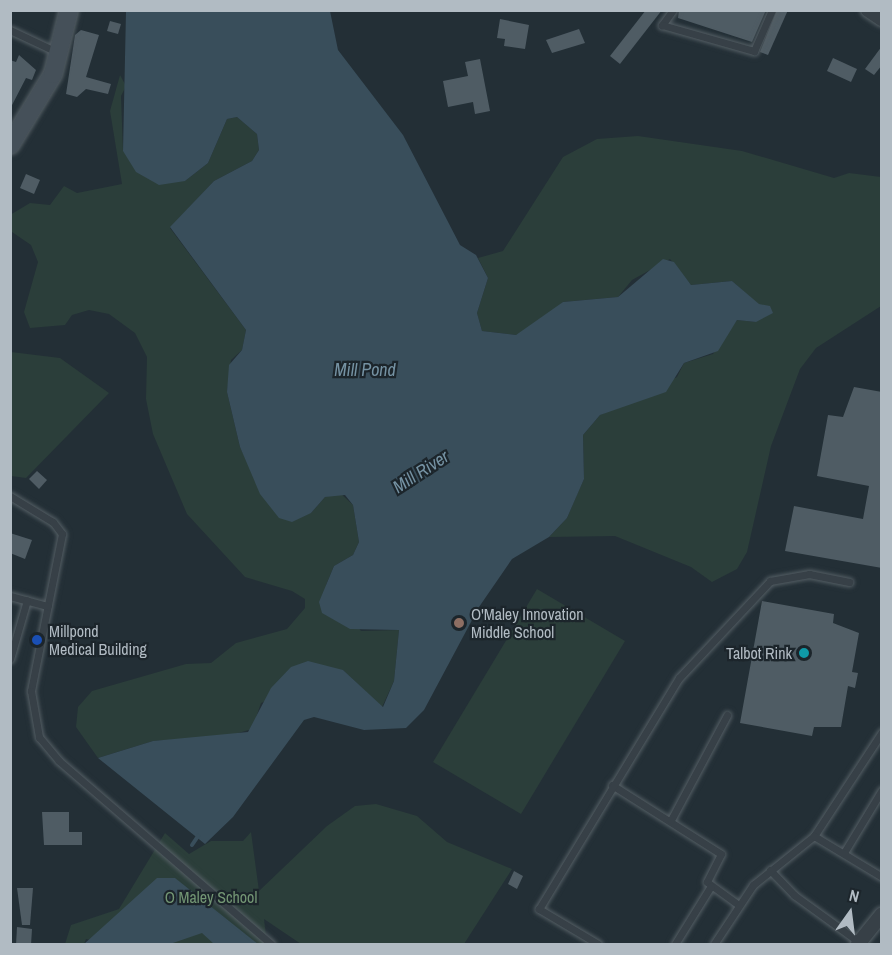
<!DOCTYPE html>
<style>
body{margin:0}
#map{position:relative;width:892px;height:955px;overflow:hidden;background:#232f36;font-family:"Archivo Narrow",sans-serif}
div>[style]{position:absolute}
.green>*{inset:0;background:#2b3e3a}
.water>*{inset:0;background:#394e5b}
.stream>*{height:4px;margin:-2px;padding:0 2px;transform-origin:2px;border-radius:2px;background:#394e5b}
.building>*{inset:0;background:#4f5c64}
.roads{filter:drop-shadow(0 0 2px #545e64) drop-shadow(0 0 2px #545e64)}
.lane>*{height:7px;margin:-3.5px;padding:0 3.5px;transform-origin:3.5px;border-radius:3.5px;background:#374047}
.street>*{height:14px;margin:-7px;padding:0 7px;transform-origin:7px;border-radius:7px;background:#374047}
.secondary>*{height:18px;margin:-9px;padding:0 9px;transform-origin:9px;border-radius:9px;background:#455059}
.dots>*{width:16px;height:16px;translate:-50% -50%;box-sizing:border-box;border:3px solid #1c252b;border-radius:50%}
span{translate:-50% -50%;white-space:nowrap;text-align:center;line-height:1.15;-webkit-text-stroke:4.5px #1c252b;paint-order:stroke}
.poi-label{font-size:16px;color:#b1bbc3}
.left{translate:0 -50%;text-align:left}
.right{translate:-100% -50%;text-align:right}
.park-label{font-size:16px;color:#739674}
.water-label{font-size:18px;color:#7592a3;font-style:italic}
.frame{position:absolute;inset:0;border:12px solid #b1bbc3;pointer-events:none}
.north{position:absolute;left:820px;top:883px;width:60px;height:60px;-webkit-text-stroke:4px #1c252b;paint-order:stroke;rotate:14deg;font-size:16px;font-weight:700;line-height:24px;text-align:center;color:#b1bbc3}
.north::after{content:'';display:block;margin:auto;width:21px;height:27px;background:#b1bbc3;clip-path:polygon(50% 0,100% 100%,50% 72%,0 100%)}
</style>
<div id="map">
<div class="green">
<div style="clip-path:polygon(120px 75px,126px 86px,121px 96px,123px 151px,185px 181px,208px 163px,227px 119px,237px 117px,257px 134px,259px 150px,252px 161px,214px 181px,170px 228px,246px 330px,242px 350px,231px 360px,227px 392px,240px 447px,260px 489px,311px 513px,325px 497px,339px 492px,353px 505px,359px 542px,353px 555px,334px 566px,326px 585px,361px 631px,399px 630px,394px 681px,382px 707px,343px 670px,261px 703px,252px 729px,225px 737px,153px 741px,98px 758px,76px 727px,78px 707px,92px 691px,186px 664px,211px 663px,236px 643px,287px 629px,305px 608px,305px 599px,292px 591px,245px 577px,187px 514px,153px 434px,146px 399px,147px 357px,135px 333px,109px 314px,89px 310px,72px 315px,65px 325px,30px 328px,24px 312px,38px 262px,31px 245px,12px 232px,10px 215px,30px 203px,50px 205px,64px 186px,77px 193px,122px 184px,110px 111px)"></div>
<div style="clip-path:polygon(638px 136px,742px 151px,834px 178px,849px 173px,881px 177px,881px 306px,816px 348px,800px 369px,771px 446px,747px 552px,737px 569px,712px 582px,691px 567px,615px 536px,549px 537px,567px 518px,578px 492px,584px 479px,583px 435px,600px 415px,677px 377px,684px 363px,713px 354px,737px 320px,756px 322px,759px 305px,732px 281px,691px 285px,670px 259px,632px 280px,618px 297px,563px 302px,528px 332px,516px 335px,482px 331px,477px 313px,488px 278px,478px 258px,503px 251px,563px 157px,597px 139px)"></div>
<div style="clip-path:polygon(11px 352px,60px 358px,109px 393px,26px 478px,11px 476px)"></div>
<div style="clip-path:polygon(537px 589px,625px 641px,521px 814px,433px 762px)"></div>
<div style="clip-path:polygon(376px 804px,417px 816px,447px 842px,512px 869px,464px 944px,301px 944px,264px 919px,267px 944px,108px 944px,86px 939px,84px 944px,65px 944px,71px 925px,119px 909px,165px 833px,189px 854px,211px 841px,243px 841px,251px 832px,259px 891px,327px 826px,355px 806px)"></div>
</div>
<div class="water">
<div style="clip-path:polygon(126px 11px,330px 11px,338px 50px,403px 135px,460px 245px,476px 255px,488px 278px,477px 313px,482px 331px,516px 335px,563px 302px,618px 297px,663px 259px,674px 262px,691px 285px,732px 281px,759px 304px,770px 306px,773px 313px,756px 322px,737px 320px,718px 351px,684px 363px,666px 392px,600px 415px,583px 435px,584px 479px,567px 518px,549px 537px,512px 559px,479px 607px,424px 710px,406px 728px,364px 730px,314px 717px,304px 720px,233px 817px,205px 844px,98px 758px,153px 741px,248px 732px,271px 688px,291px 667px,308px 661px,343px 670px,383px 707px,394px 681px,399px 630px,350px 629px,322px 613px,319px 602px,334px 566px,353px 555px,359px 542px,353px 505px,345px 495px,325px 497px,311px 513px,292px 522px,279px 518px,260px 494px,240px 447px,227px 392px,229px 365px,242px 350px,246px 330px,170px 227px,214px 181px,252px 161px,259px 150px,257px 134px,237px 117px,227px 119px,208px 163px,185px 181px,159px 185px,136px 172px,123px 151px)"></div>
<div style="clip-path:polygon(157px 878px,175px 878px,258px 944px,214px 944px,202px 933px,170px 944px,84px 944px)"></div>
</div>
<div class="stream">
<div style="left:192px;top:845px;width:11px;rotate:-56deg"></div>
</div>
<div class="building">
<div style="clip-path:polygon(662px 10px,620px 64px,610px 56px,646px 10px)"></div>
<div style="clip-path:polygon(679px 10px,766px 10px,752px 42px,678px 18px)"></div>
<div style="clip-path:polygon(777px 10px,788px 10px,768px 55px,760px 52px)"></div>
<div style="clip-path:polygon(500px 19px,529px 25px,525px 49px,504px 46px,505px 39px,497px 38px)"></div>
<div style="clip-path:polygon(110px 21px,121px 24px,118px 34px,107px 31px)"></div>
<div style="clip-path:polygon(579px 29px,585px 43px,552px 53px,546px 40px)"></div>
<div style="clip-path:polygon(81px 30px,99px 35px,86px 77px,111px 84px,108px 94px,86px 89px,77px 97px,66px 94px,75px 35px)"></div>
<div style="clip-path:polygon(882px 46px,882px 65px,874px 75px,865px 69px)"></div>
<div style="clip-path:polygon(19px 55px,36px 70px,32px 80px,26px 78px,10px 109px,10px 60px,16px 62px)"></div>
<div style="clip-path:polygon(833px 58px,857px 69px,851px 82px,827px 71px)"></div>
<div style="clip-path:polygon(480px 59px,490px 111px,475px 114px,473px 102px,448px 107px,443px 81px,468px 76px,465px 62px)"></div>
<div style="clip-path:polygon(26px 174px,40px 180px,34px 194px,20px 188px)"></div>
<div style="clip-path:polygon(854px 387px,882px 392px,882px 568px,785px 551px,794px 506px,863px 519px,869px 486px,817px 476px,828px 415px,843px 417px)"></div>
<div style="clip-path:polygon(37px 471px,47px 480px,39px 489px,29px 479px)"></div>
<div style="clip-path:polygon(10px 533px,32px 540px,25px 559px,10px 553px)"></div>
<div style="clip-path:polygon(762px 601px,834px 614px,833px 623px,859px 633px,852px 672px,858px 673px,855px 688px,848px 686px,841px 727px,814px 727px,812px 736px,740px 723px)"></div>
<div style="clip-path:polygon(42px 812px,69px 812px,69px 832px,82px 832px,82px 845px,44px 845px)"></div>
<div style="clip-path:polygon(514px 871px,523px 876px,517px 889px,508px 884px)"></div>
<div style="clip-path:polygon(17px 888px,33px 888px,30px 925px,22px 925px)"></div>
<div style="clip-path:polygon(17px 927px,32px 929px,31px 945px,16px 945px)"></div>
</div>
<div class="roads">
<div class="lane">
<div style="left:673px;top:10px;width:19px;rotate:126deg"></div>
<div style="left:662px;top:25px;width:96px;rotate:15.8deg"></div>
<div style="left:754px;top:51px;width:45px;rotate:-66.3deg"></div>
<div style="left:10px;top:30px;width:52px;rotate:25.1deg"></div>
<div style="left:10px;top:496px;width:50px;rotate:31.2deg"></div>
<div style="left:53px;top:522px;width:15px;rotate:53deg"></div>
<div style="left:62px;top:534px;width:160px;rotate:101.2deg"></div>
<div style="left:31px;top:691px;width:47px;rotate:80.1deg"></div>
<div style="left:39px;top:737px;width:31px;rotate:50deg"></div>
<div style="left:59px;top:761px;width:280px;rotate:40.8deg"></div>
<div style="left:10px;top:596px;width:39px;rotate:15deg"></div>
<div style="left:10px;top:659px;width:61px;rotate:-73.9deg"></div>
<div style="left:612px;top:785px;width:129px;rotate:32.3deg"></div>
<div style="left:721px;top:854px;width:31px;rotate:117deg"></div>
<div style="left:707px;top:882px;width:37px;rotate:36deg"></div>
<div style="left:671px;top:820px;width:119px;rotate:-61.9deg"></div>
<div style="left:814px;top:836px;width:124px;rotate:-56.8deg"></div>
<div style="left:845px;top:851px;width:71px;rotate:-58.8deg"></div>
<div style="left:770px;top:870px;width:35px;rotate:46deg"></div>
<div style="left:794px;top:895px;width:80px;rotate:35.9deg"></div>
<div style="left:598px;top:944px;width:69px;rotate:-149.3deg"></div>
<div style="left:539px;top:909px;width:270px;rotate:-58.8deg"></div>
<div style="left:679px;top:678px;width:133px;rotate:-46.8deg"></div>
<div style="left:770px;top:581px;width:40px;rotate:-10deg"></div>
<div style="left:809px;top:574px;width:41px;rotate:11.3deg"></div>
<div style="left:675px;top:944px;width:68px;rotate:-58.2deg"></div>
<div style="left:714px;top:944px;width:71px;rotate:-56.5deg"></div>
<div style="left:753px;top:885px;width:78px;rotate:-38.8deg"></div>
<div style="left:814px;top:836px;width:79px;rotate:31.1deg"></div>
</div>
<div class="street">
<div style="left:868px;top:10px;width:17px;rotate:33deg"></div>
<div style="left:858px;top:944px;width:38px;rotate:-51deg"></div>
</div>
<div class="secondary">
<div style="left:10px;top:145px;width:83px;rotate:-58.8deg"></div>
<div style="left:53px;top:74px;width:66px;rotate:-76deg"></div>
</div>
</div>
<div class="dots">
<div style="left:459px;top:623px;background:#8d6e63"></div>
<div style="left:37px;top:640px;background:#1a4fb4"></div>
<div style="left:804px;top:653px;background:#0f9aa8"></div>
</div>
<div class="poi-label">
<span class="left" style="left:471px;top:623px">O'Maley Innovation<br>Middle School</span>
<span class="left" style="left:49px;top:640px">Millpond<br>Medical Building</span>
<span class="right" style="left:792px;top:653px">Talbot Rink</span>
</div>
<div class="park-label">
<span style="left:211px;top:897px">O Maley School</span>
</div>
<div class="water-label">
<span style="left:365px;top:370px">Mill Pond</span>
<span style="left:421px;top:472px;rotate:-33deg">Mill River</span>
</div>
<div class="frame"></div>
<div class="north">N</div>
</div>
